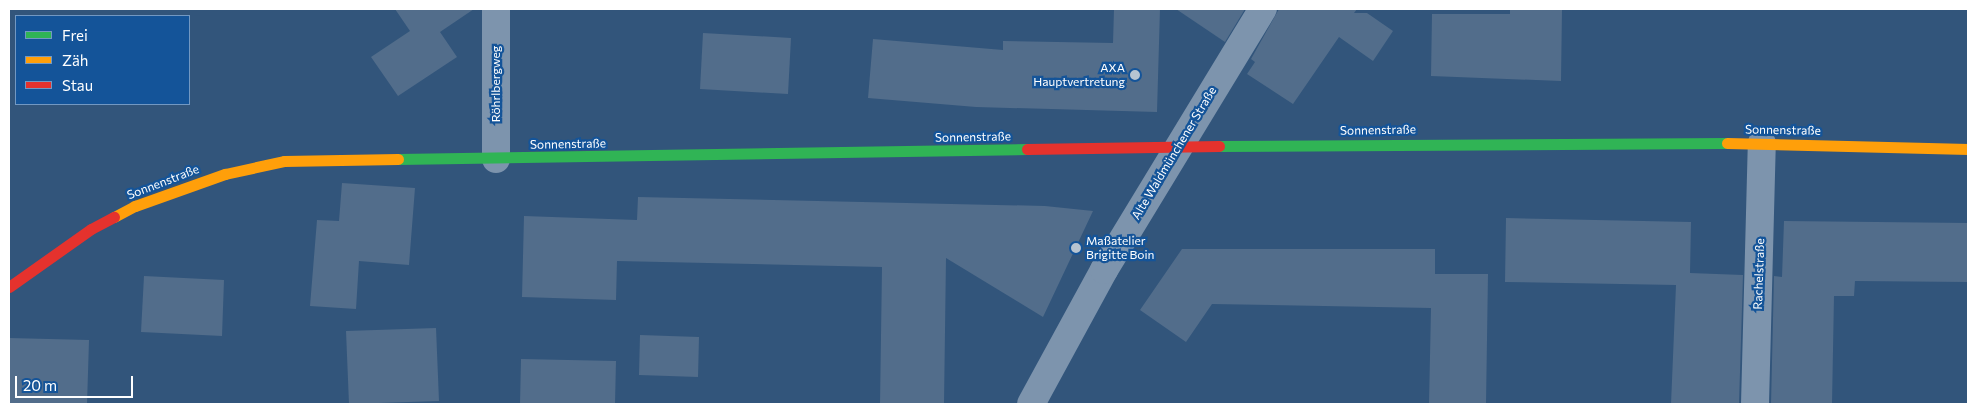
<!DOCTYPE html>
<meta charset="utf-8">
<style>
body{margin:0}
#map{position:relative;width:1977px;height:413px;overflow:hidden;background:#32557b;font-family:Commissioner,sans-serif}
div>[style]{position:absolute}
.building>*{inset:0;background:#526d8b}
.street>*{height:28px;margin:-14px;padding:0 14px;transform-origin:14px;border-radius:14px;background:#7d94ad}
.fast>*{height:11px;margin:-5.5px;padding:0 5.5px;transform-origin:5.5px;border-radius:5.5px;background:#30b455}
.slow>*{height:11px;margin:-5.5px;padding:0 5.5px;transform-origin:5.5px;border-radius:5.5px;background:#ff9f0a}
.jam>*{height:11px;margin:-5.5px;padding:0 5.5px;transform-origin:5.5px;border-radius:5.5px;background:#e5322d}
.dots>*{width:14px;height:14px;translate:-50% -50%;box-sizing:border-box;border:2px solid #145499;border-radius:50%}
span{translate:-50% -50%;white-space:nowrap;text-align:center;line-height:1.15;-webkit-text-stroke:4.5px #145499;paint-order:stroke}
.poi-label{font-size:12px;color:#fff}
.right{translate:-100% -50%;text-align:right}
.left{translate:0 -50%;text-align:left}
.street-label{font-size:12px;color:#fff}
.frame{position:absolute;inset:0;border:10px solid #fff;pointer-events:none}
.legend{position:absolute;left:15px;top:15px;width:175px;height:90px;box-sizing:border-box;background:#145499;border:1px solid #7298c2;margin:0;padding:6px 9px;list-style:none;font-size:15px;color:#fff}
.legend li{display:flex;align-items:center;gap:10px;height:25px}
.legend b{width:25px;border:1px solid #7298c2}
.scale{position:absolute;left:15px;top:376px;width:118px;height:22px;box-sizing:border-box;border:2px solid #fff;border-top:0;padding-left:6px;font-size:15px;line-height:18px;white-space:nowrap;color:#fff;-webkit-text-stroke:4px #145499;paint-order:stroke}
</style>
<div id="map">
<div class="building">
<div style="clip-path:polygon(395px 9px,474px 9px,440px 32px,457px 57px,398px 96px,371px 57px,410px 31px)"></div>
<div style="clip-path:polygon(1114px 9px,1160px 9px,1157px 112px,976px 107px,868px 98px,873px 39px,1003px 50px,1003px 41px,1113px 43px)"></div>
<div style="clip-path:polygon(1176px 9px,1245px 9px,1225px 42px)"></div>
<div style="clip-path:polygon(1279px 9px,1357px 9px,1354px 13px,1367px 13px,1393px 31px,1373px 61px,1339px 37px,1293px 104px,1247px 74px,1255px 62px,1251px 59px)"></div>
<div style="clip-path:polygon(1510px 9px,1562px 9px,1561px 81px,1431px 76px,1432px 14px,1510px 14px)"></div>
<div style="clip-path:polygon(703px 33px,791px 38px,788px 94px,700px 89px)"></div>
<div style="clip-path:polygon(342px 183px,415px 188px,409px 265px,359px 261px,356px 309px,310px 306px,317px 220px,339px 221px)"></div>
<div style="clip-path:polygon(638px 197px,1045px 206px,1093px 211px,1043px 317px,946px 258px,944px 404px,880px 404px,882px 267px,617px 261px,616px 300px,522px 297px,524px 216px,637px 220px)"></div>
<div style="clip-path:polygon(1506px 218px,1691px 222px,1690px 273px,1743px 275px,1739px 404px,1671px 404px,1676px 285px,1505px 282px)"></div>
<div style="clip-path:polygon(1784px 221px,1968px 223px,1968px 282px,1855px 281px,1854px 296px,1834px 296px,1832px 404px,1771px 404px,1774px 276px,1782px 277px)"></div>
<div style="clip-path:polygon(1182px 249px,1435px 249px,1435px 274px,1488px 274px,1486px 404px,1429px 404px,1431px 308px,1212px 304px,1186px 342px,1140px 310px)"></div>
<div style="clip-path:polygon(144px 276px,224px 280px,222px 336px,141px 332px)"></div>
<div style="clip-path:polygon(436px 328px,439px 401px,349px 404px,346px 331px)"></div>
<div style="clip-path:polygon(640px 335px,699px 337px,698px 377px,639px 375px)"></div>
<div style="clip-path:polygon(9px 338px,89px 340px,87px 404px,9px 404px)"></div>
<div style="clip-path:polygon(521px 359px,616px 361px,615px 404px,520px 404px)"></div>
</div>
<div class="street">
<div style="left:496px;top:9px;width:150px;rotate:90deg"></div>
<div style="left:1031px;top:404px;width:153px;rotate:-61.4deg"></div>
<div style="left:1104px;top:270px;width:306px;rotate:-58.7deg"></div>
<div style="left:1755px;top:404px;width:261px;rotate:-88.5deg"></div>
</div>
<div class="fast">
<div style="left:1219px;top:146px;width:508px;rotate:-0.34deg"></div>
<div style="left:398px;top:159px;width:629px;rotate:-0.91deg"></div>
</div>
<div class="slow">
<div style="left:1727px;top:143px;width:241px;rotate:1.4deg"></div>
<div style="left:114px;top:217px;width:24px;rotate:-28deg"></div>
<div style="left:135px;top:206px;width:96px;rotate:-19.6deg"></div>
<div style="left:225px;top:174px;width:60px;rotate:-12.4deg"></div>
<div style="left:284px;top:161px;width:114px;rotate:-1deg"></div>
</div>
<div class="jam">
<div style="left:1027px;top:149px;width:192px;rotate:-0.9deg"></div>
<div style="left:9px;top:287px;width:100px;rotate:-35.3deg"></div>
<div style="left:91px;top:229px;width:26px;rotate:-28deg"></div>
</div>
<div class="dots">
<div style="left:1135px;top:75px;background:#b7c4d1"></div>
<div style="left:1076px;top:248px;background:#b7c4d1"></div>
</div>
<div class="poi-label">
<span class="right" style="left:1125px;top:75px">AXA<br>Hauptvertretung</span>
<span class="left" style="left:1086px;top:248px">Maßatelier<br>Brigitte Boin</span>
</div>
<div class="street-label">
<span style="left:496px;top:84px;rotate:-90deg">Röhrlbergweg</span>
<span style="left:1378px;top:130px;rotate:-1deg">Sonnenstraße</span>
<span style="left:1783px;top:130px;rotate:1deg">Sonnenstraße</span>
<span style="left:973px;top:137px;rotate:-1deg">Sonnenstraße</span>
<span style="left:568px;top:144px;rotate:-1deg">Sonnenstraße</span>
<span style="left:1174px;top:153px;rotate:-59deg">Alte Waldmünchener Straße</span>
<span style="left:163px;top:182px;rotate:-21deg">Sonnenstraße</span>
<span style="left:1759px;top:274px;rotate:-88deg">Rachelstraße</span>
</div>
<div class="frame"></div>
<ul class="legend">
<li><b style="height:6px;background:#30b455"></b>Frei</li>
<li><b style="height:6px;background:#ff9f0a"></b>Zäh</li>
<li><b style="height:6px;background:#e5322d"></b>Stau</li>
</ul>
<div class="scale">20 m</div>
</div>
